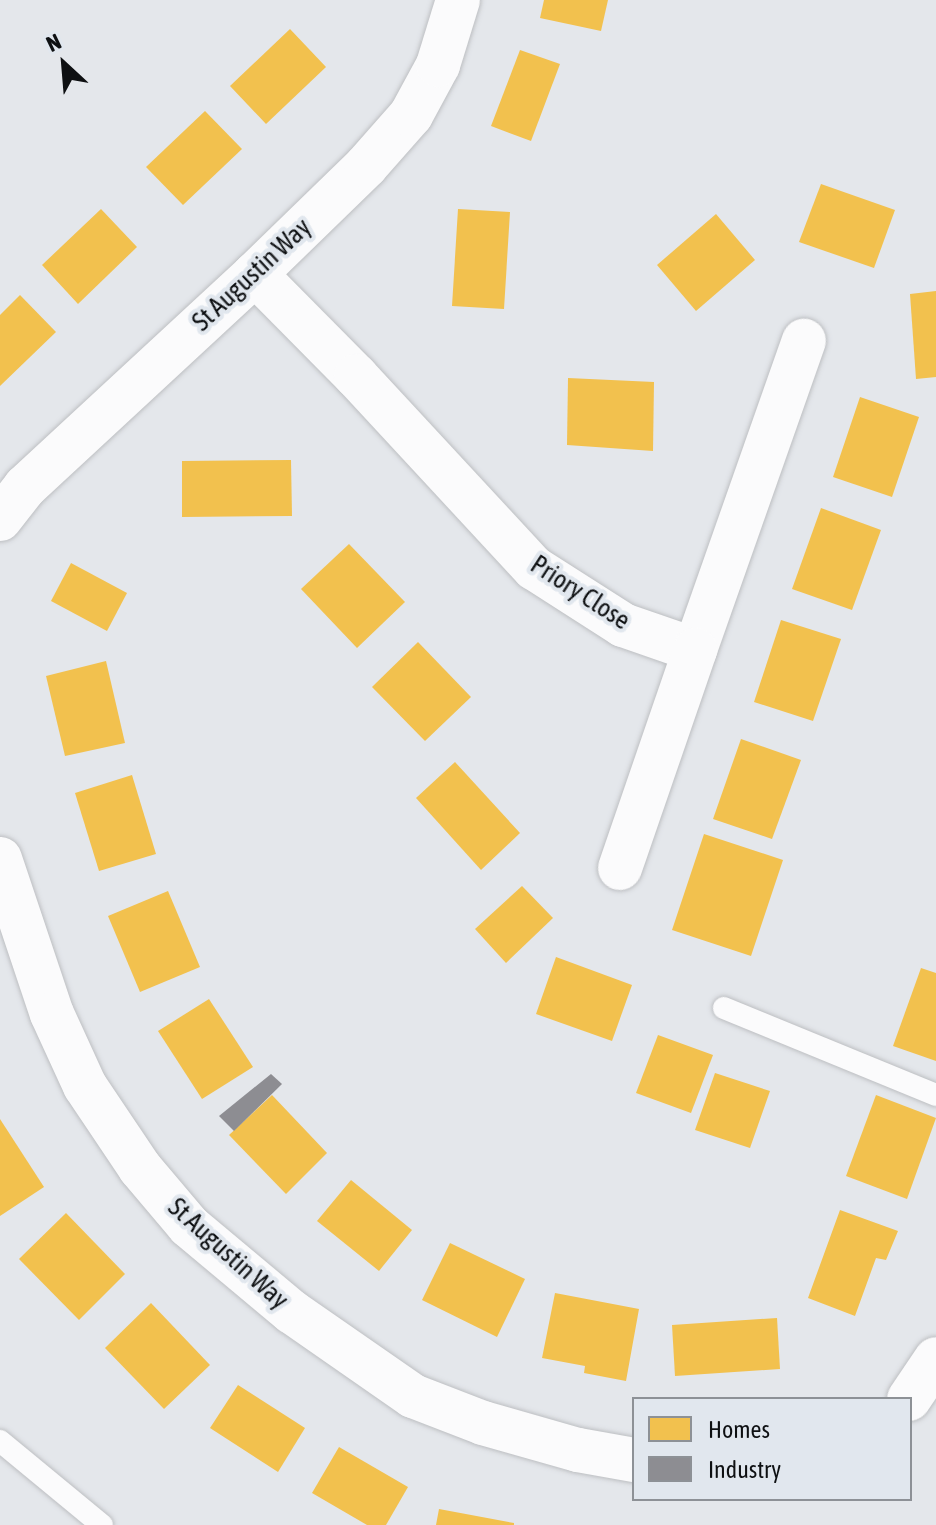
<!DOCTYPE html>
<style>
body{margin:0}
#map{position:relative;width:936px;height:1525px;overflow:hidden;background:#e4e7eb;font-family:"Asap Condensed",sans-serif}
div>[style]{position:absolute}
.homes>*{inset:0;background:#f2c14e}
.industry>*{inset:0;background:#8d8d92}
.roads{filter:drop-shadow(0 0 2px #bdbfc2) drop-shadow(0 0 2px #bdbfc2)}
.lane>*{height:22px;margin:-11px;padding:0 11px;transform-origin:11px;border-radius:11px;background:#fbfbfc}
.street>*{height:44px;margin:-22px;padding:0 22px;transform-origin:22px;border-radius:22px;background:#fbfbfc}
span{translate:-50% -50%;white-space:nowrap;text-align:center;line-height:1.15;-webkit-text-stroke:8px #e1e7ee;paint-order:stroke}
.street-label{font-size:26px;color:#0e1012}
.legend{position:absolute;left:632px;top:1397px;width:280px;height:104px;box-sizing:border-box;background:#e1e7ee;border:2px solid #8d9196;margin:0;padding:10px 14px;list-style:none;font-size:24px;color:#0e1012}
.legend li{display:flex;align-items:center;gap:16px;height:40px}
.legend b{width:40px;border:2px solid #8d9196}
.north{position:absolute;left:24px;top:24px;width:80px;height:80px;-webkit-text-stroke:6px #e1e7ee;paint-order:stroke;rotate:334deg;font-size:22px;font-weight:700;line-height:32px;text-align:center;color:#0e1012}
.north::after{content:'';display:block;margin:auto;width:28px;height:36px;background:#0e1012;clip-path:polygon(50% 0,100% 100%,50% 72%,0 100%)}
</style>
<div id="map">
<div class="homes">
<div style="clip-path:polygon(544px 0,608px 0,601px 31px,540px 18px)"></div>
<div style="clip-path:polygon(290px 29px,326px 67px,266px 124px,230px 86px)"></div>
<div style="clip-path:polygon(520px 50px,560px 64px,531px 141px,491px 126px)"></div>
<div style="clip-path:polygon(205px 111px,242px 149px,183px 205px,146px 167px)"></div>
<div style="clip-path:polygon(821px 184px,895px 210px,874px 268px,799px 242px)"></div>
<div style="clip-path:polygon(101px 209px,137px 247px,78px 304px,42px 265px)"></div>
<div style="clip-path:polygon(458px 209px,510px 212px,504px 309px,452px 306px)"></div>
<div style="clip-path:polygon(716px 214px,755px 260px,696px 311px,657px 265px)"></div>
<div style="clip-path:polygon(936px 291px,936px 377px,916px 379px,910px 294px)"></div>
<div style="clip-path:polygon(20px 295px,56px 332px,0 386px,0 315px)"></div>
<div style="clip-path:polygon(568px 378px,654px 382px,653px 451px,567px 445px)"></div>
<div style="clip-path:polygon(860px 397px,919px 417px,892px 497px,833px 477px)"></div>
<div style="clip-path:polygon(291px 460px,292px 516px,182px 517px,182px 461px)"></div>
<div style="clip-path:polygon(821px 508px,881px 530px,852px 610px,792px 589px)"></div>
<div style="clip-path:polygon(349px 544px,405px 602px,357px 648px,301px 589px)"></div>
<div style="clip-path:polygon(71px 563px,127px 593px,107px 631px,51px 601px)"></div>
<div style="clip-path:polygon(781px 620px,841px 639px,813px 721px,754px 702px)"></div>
<div style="clip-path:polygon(418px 642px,471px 697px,425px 741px,372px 687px)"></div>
<div style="clip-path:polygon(106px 661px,125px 743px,65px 756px,46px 676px)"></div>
<div style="clip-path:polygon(741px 739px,801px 760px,772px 839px,713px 819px)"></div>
<div style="clip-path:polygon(455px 762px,520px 833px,481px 870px,416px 798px)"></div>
<div style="clip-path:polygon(132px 775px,156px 854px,99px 871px,75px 793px)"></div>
<div style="clip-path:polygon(704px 834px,783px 860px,751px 956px,672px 930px)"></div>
<div style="clip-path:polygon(522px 886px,553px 918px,506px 963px,475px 929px)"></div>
<div style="clip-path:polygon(168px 891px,200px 967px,140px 992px,108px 916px)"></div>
<div style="clip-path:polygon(556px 957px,632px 985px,612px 1041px,536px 1014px)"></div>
<div style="clip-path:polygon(921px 968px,936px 973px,936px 1061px,893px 1046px)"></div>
<div style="clip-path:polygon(209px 999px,253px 1067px,202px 1099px,158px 1031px)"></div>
<div style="clip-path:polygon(658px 1035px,713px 1055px,691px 1113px,636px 1093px)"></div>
<div style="clip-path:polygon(715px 1073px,770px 1091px,750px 1148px,695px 1130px)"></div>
<div style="clip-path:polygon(272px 1095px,327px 1153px,286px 1194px,229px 1135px)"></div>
<div style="clip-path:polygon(876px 1095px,936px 1118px,907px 1199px,846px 1176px)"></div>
<div style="clip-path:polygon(0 1119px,44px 1187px,0 1216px)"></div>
<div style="clip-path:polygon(351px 1180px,412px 1230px,379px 1271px,317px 1221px)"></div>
<div style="clip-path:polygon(840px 1210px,898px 1231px,886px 1260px,876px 1258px,855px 1316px,808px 1298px)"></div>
<div style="clip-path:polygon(66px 1213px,125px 1274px,79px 1320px,19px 1259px)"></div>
<div style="clip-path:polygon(450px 1243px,525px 1279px,497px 1337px,422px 1300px)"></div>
<div style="clip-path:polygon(555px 1293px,639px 1309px,626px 1381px,584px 1373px,585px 1366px,542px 1358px)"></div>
<div style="clip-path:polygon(151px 1303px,210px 1365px,164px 1409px,105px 1348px)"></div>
<div style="clip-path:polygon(777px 1318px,780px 1369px,675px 1376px,672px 1325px)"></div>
<div style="clip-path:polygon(238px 1385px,305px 1428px,278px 1472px,210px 1428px)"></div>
<div style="clip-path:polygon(339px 1447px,408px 1487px,386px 1525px,367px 1525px,312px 1493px)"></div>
<div style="clip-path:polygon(439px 1509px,514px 1523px,514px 1525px,436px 1525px)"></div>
</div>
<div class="industry">
<div style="clip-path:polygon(271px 1074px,282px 1084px,234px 1131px,219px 1116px)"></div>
</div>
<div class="roads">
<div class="lane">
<div style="left:724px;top:1008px;width:229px;rotate:22.3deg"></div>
<div style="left:0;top:1441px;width:132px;rotate:39.5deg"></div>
</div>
<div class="street">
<div style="left:255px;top:274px;width:144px;rotate:45.3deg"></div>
<div style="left:356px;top:376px;width:262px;rotate:47.2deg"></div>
<div style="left:534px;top:568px;width:106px;rotate:32.6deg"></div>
<div style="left:623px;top:625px;width:76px;rotate:19.1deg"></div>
<div style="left:695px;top:650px;width:328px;rotate:-70.6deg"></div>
<div style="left:0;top:519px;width:41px;rotate:-52deg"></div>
<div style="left:25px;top:487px;width:313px;rotate:-42.8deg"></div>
<div style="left:255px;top:274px;width:155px;rotate:-44.2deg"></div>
<div style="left:366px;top:166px;width:68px;rotate:-48.6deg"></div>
<div style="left:411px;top:115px;width:57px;rotate:-61.6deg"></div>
<div style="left:438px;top:65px;width:68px;rotate:-72.9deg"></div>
<div style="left:0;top:859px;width:163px;rotate:71.5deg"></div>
<div style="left:52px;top:1014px;width:79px;rotate:65.4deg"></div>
<div style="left:85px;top:1086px;width:99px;rotate:56.1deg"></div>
<div style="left:140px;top:1168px;width:76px;rotate:49.8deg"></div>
<div style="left:189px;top:1226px;width:134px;rotate:39.9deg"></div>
<div style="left:292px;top:1312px;width:147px;rotate:34.8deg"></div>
<div style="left:413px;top:1396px;width:75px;rotate:21.1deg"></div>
<div style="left:483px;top:1423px;width:99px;rotate:15.9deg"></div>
<div style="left:578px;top:1450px;width:57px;rotate:10.1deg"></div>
<div style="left:620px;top:868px;width:231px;rotate:-71deg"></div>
<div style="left:909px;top:1399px;width:48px;rotate:-56deg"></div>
</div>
</div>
<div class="street-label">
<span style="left:252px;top:275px;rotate:-43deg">St Augustin Way</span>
<span style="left:580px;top:593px;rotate:33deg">Priory Close</span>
<span style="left:228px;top:1254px;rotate:42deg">St Augustin Way</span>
</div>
<ul class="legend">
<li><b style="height:22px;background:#f2c14e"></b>Homes</li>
<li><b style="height:22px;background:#8d8d92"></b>Industry</li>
</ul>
<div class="north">N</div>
</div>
